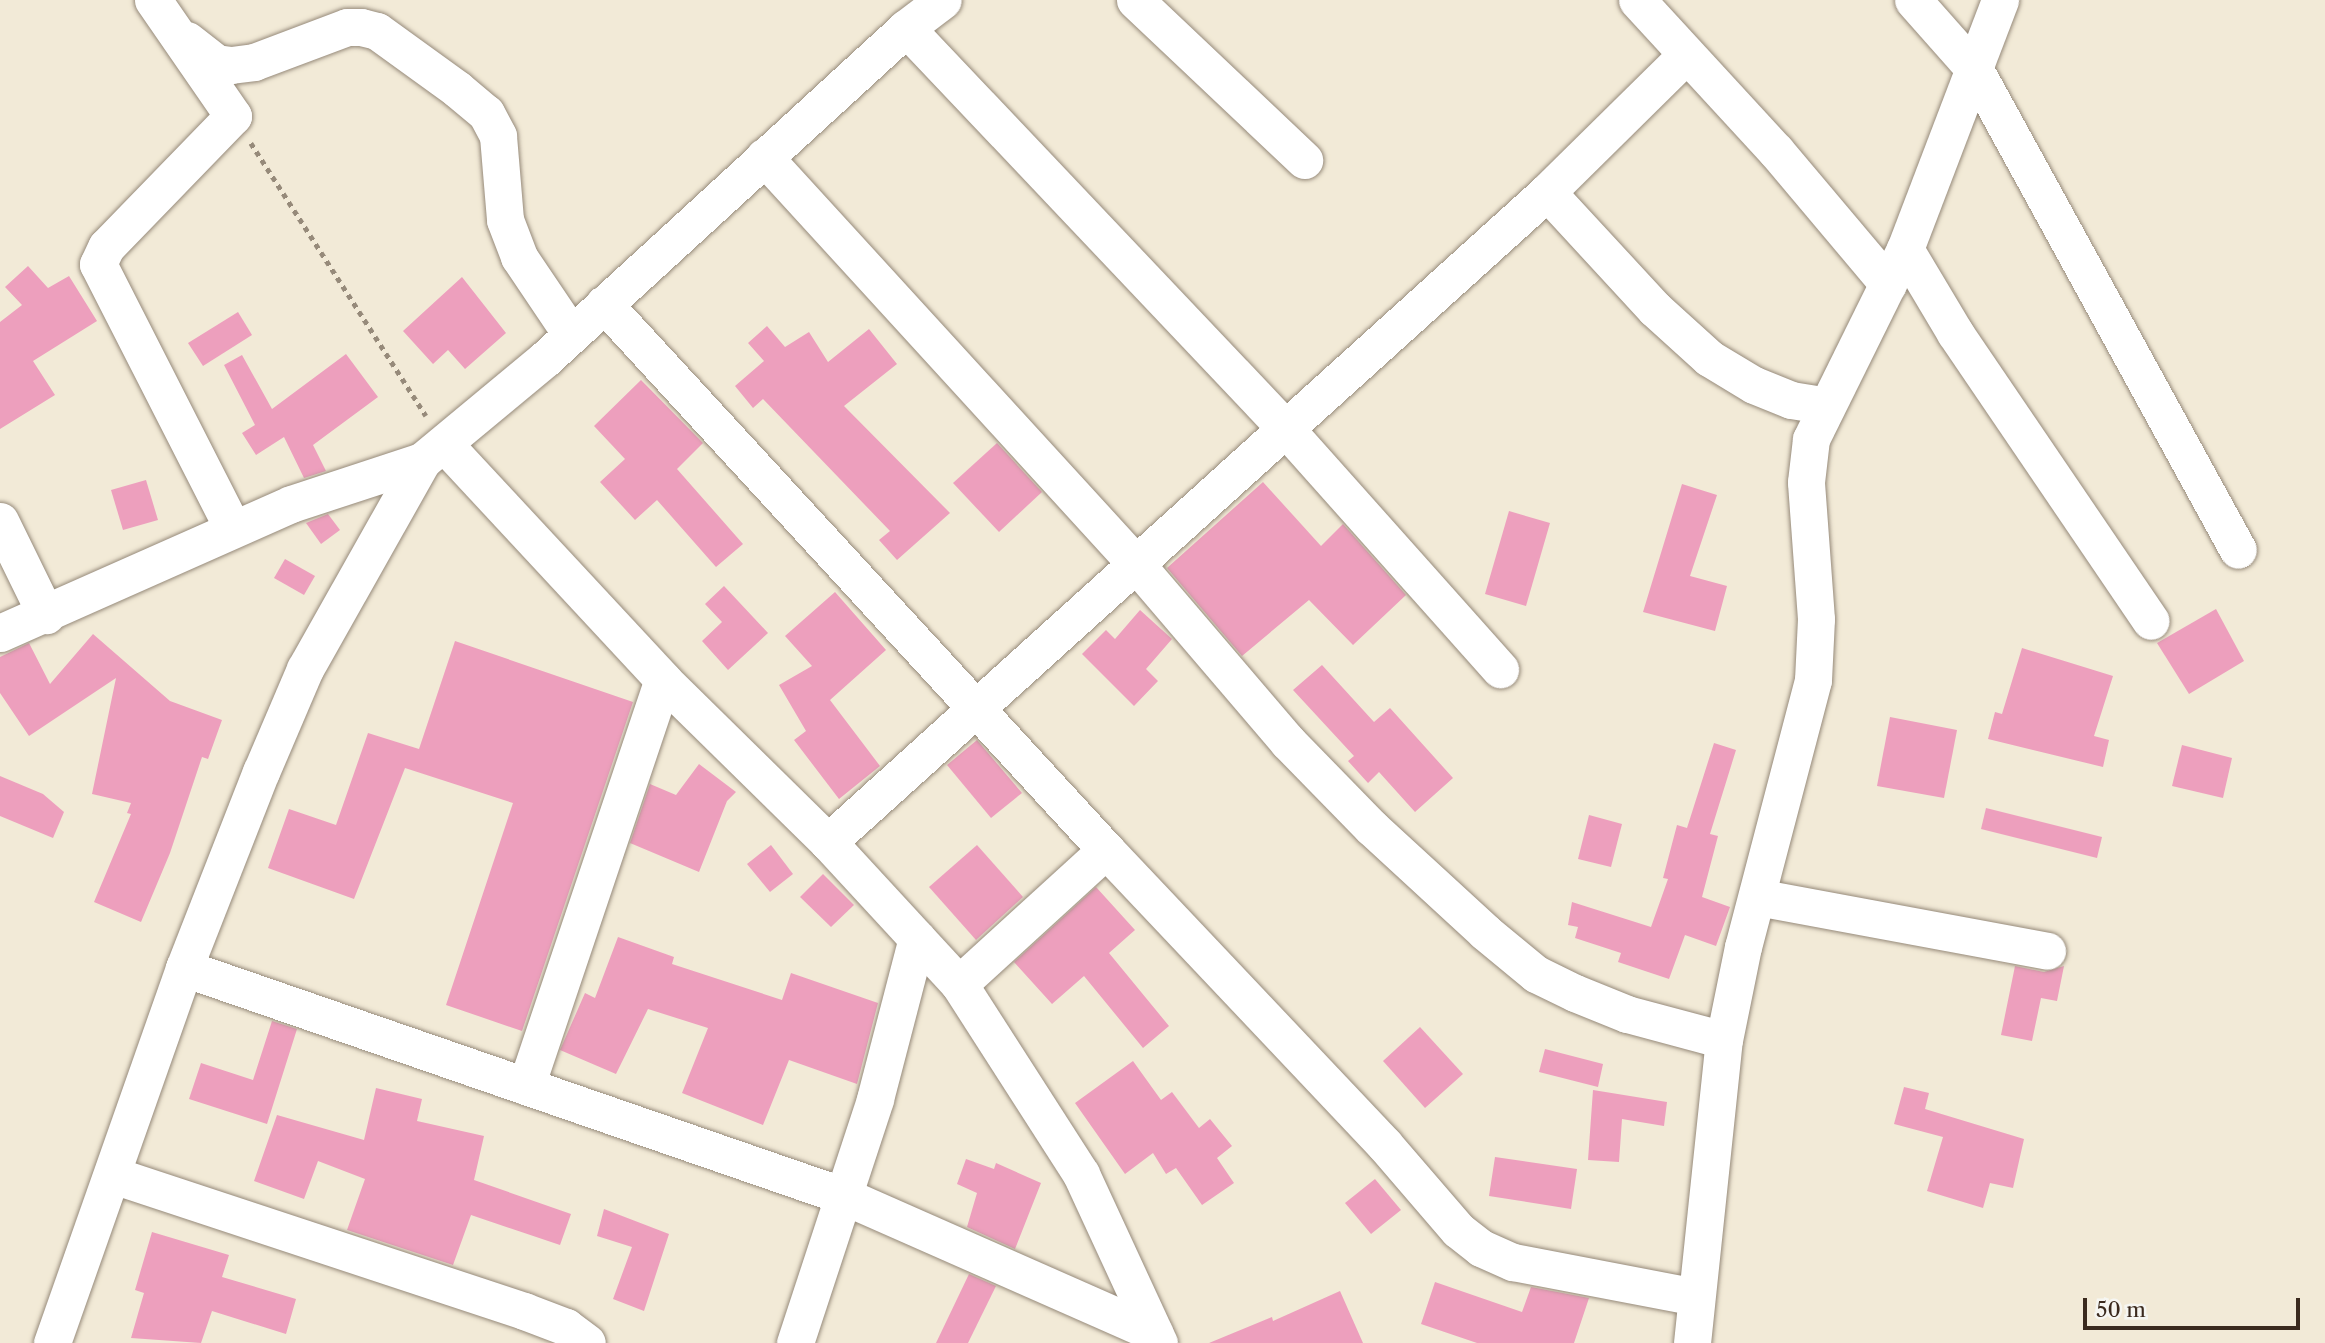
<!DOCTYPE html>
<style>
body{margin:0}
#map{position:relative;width:2325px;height:1343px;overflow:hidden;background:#f2ead7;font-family:"Libre Caslon Text",serif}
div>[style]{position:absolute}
.building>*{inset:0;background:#ed9fbd}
.path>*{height:4.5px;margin-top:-2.25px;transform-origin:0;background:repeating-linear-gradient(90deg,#968a7a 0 5px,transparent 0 10px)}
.roads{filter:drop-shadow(0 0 2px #968a7a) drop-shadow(0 0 2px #968a7a)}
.minor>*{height:37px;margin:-18.5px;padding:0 18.5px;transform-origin:18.5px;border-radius:18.5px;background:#fff}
span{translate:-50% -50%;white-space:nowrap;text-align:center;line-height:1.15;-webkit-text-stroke:7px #f6f6f2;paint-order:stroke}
.scale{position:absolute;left:2083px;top:1298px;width:217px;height:32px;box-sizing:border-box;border:4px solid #3b2a1e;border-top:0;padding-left:9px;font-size:21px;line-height:24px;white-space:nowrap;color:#3b2a1e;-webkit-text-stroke:5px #f6f6f2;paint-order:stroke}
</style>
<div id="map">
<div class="building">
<div style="clip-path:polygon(28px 266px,48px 288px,69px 276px,97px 321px,33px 361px,55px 395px,0 429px,0 322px,22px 305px,5px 287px)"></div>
<div style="clip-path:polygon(462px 277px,506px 333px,465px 369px,448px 350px,433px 364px,403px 331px)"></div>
<div style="clip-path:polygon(238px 312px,252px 335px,203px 366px,188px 343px)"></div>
<div style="clip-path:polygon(767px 326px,785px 347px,809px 332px,828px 362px,869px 329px,897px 364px,844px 406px,950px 513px,897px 560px,879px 540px,890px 531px,763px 399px,753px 408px,735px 386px,764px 361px,748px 343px)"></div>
<div style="clip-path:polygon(346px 354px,378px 397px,313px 445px,326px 471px,304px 478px,284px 437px,256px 455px,242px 433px,255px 425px,224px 365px,242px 355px,272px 409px)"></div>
<div style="clip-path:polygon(641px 380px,703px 443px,677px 469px,743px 544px,716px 567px,657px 500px,635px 520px,600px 482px,625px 459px,594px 426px)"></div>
<div style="clip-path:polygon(997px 443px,1042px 492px,999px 532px,953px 483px)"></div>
<div style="clip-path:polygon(146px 480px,158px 520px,123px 530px,111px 490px)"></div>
<div style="clip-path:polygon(1263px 482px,1321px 546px,1343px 524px,1406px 595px,1353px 645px,1309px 600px,1242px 656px,1167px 568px)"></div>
<div style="clip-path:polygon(1682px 484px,1717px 495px,1690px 576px,1727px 586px,1715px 631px,1643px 612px)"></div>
<div style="clip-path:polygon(1509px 511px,1550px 523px,1526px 606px,1485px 594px)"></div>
<div style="clip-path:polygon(328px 514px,340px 530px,321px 544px,306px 523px)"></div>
<div style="clip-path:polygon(285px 559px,315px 576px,304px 595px,274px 578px)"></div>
<div style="clip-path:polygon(724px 586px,768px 633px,728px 670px,702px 641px,722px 622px,705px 604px)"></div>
<div style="clip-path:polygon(835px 592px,886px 650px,830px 700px,880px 766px,839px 799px,794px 740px,806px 731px,779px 685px,812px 666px,785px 636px)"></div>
<div style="clip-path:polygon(2216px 609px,2244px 661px,2189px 694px,2157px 643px)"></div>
<div style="clip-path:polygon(1140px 610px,1172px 639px,1146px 669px,1158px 681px,1134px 706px,1082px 654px,1106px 630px,1115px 639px)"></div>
<div style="clip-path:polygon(93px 634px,170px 701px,222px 720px,208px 759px,202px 757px,170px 853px,141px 922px,94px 902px,131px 814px,127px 813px,131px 803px,92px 794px,116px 678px,29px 736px,0 693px,0 657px,29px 643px,50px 684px)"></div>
<div style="clip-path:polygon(455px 641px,633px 702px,522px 1031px,446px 1005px,513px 803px,405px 768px,354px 899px,268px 868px,289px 809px,336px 825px,368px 733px,419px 749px)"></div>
<div style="clip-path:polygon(2022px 648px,2113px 676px,2094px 736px,2109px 740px,2103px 767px,1988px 739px,1995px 712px,2002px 714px)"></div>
<div style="clip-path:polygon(1322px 665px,1374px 722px,1390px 708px,1453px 778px,1415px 812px,1379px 772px,1368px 783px,1348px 761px,1354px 756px,1293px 690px)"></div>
<div style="clip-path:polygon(1890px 717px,1957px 730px,1944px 798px,1877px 786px)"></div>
<div style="clip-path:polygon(977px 740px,1022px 793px,991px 818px,947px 765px)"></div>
<div style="clip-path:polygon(1714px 743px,1736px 750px,1710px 834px,1718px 836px,1702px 897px,1730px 907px,1716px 946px,1685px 935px,1669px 979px,1618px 962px,1621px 953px,1575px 938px,1578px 927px,1568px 925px,1572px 902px,1651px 927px,1668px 879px,1663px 878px,1677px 825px,1687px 828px)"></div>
<div style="clip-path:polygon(2182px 745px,2232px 758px,2223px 798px,2172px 786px)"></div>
<div style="clip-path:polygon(699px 764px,736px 792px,727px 801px,699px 872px,630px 843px,650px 784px,676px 795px)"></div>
<div style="clip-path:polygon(0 776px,43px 794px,64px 812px,53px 838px,0 816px)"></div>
<div style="clip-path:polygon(1986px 808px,2102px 837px,2097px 858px,1981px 829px)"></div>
<div style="clip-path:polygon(1589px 815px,1622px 824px,1611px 867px,1578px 859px)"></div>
<div style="clip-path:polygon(771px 845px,793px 874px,770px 892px,747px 864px)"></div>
<div style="clip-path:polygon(977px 845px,1023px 897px,976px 940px,929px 887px)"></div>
<div style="clip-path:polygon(823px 874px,854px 905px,831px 927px,800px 897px)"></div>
<div style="clip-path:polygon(1096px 887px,1135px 930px,1109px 953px,1169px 1026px,1143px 1048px,1084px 976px,1052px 1004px,1014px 962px)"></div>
<div style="clip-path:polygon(618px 937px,674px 957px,672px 964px,782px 1000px,791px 973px,878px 1003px,857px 1084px,789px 1060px,763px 1125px,682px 1093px,708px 1028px,648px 1009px,616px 1074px,560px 1050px,585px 993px,595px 998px)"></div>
<div style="clip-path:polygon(2015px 966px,2044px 972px,2064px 966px,2057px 1001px,2041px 998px,2032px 1041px,2001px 1035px)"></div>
<div style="clip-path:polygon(272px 1021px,297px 1029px,267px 1124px,189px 1099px,201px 1063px,253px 1080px)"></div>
<div style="clip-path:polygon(1420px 1027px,1463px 1074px,1425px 1108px,1383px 1061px)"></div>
<div style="clip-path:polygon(1545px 1049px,1603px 1064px,1598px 1087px,1539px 1072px)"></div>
<div style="clip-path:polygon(1133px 1061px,1161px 1100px,1172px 1092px,1199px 1128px,1210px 1119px,1232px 1146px,1217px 1158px,1234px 1183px,1202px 1205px,1176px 1168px,1166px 1174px,1153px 1153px,1125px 1174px,1075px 1103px)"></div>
<div style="clip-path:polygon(1904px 1087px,1929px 1093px,1925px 1109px,2024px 1139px,2013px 1188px,1990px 1183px,1983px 1208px,1927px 1191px,1943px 1137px,1894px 1124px)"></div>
<div style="clip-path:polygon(376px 1088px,422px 1099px,417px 1121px,484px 1136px,474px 1180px,571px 1214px,560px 1245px,471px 1215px,453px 1265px,347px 1230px,365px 1179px,318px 1161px,304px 1199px,254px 1181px,277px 1115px,364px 1140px)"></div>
<div style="clip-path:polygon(1593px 1090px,1667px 1102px,1664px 1126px,1622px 1119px,1619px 1162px,1588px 1160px)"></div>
<div style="clip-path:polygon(1495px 1157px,1577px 1169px,1571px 1209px,1489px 1196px)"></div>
<div style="clip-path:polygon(966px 1159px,994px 1169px,996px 1163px,1041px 1183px,1015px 1249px,967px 1227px,977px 1193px,957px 1184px)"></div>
<div style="clip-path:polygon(1375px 1179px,1401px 1210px,1371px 1234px,1345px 1203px)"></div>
<div style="clip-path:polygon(604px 1209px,669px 1234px,644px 1311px,613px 1299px,632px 1247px,597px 1236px)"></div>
<div style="clip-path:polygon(152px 1232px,229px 1255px,222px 1277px,296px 1299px,286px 1334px,212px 1311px,201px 1343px,131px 1338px,144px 1293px,135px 1290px)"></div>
<div style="clip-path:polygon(969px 1274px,996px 1286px,968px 1343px,936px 1343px)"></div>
<div style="clip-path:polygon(1435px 1282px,1522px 1312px,1531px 1287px,1589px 1298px,1574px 1343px,1477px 1343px,1421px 1324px)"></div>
<div style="clip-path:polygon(1340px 1291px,1363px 1343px,1209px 1343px,1272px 1317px,1273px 1321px)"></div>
</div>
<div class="path">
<div style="left:251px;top:143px;width:324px;rotate:57.3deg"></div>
</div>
<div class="roads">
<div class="minor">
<div style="left:153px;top:0;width:141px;rotate:55.4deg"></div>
<div style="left:233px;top:116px;width:182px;rotate:134.1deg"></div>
<div style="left:106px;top:247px;width:19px;rotate:115deg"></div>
<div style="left:98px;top:264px;width:297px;rotate:63deg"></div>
<div style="left:1135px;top:0;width:233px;rotate:43.4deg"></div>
<div style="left:1637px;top:0;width:205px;rotate:47.4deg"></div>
<div style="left:1776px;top:151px;width:174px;rotate:49.9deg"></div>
<div style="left:1913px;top:0;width:94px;rotate:48.5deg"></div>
<div style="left:1975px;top:70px;width:547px;rotate:61.28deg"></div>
<div style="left:906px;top:28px;width:552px;rotate:46.54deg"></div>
<div style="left:1286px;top:429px;width:322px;rotate:48.3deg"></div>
<div style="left:187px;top:40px;width:37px;rotate:38deg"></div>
<div style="left:216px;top:63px;width:15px;rotate:8deg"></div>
<div style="left:231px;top:65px;width:23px;rotate:-7deg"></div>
<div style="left:254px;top:62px;width:99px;rotate:-20.6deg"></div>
<div style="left:347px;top:27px;width:14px"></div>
<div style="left:361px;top:27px;width:16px;rotate:14deg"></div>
<div style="left:377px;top:31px;width:99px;rotate:35.9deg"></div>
<div style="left:457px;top:89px;width:38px;rotate:40deg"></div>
<div style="left:486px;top:113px;width:26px;rotate:62deg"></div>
<div style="left:498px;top:136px;width:84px;rotate:85.2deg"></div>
<div style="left:505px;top:220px;width:40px;rotate:69deg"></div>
<div style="left:519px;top:257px;width:93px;rotate:56deg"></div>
<div style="left:764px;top:157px;width:551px;rotate:47.57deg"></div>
<div style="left:1136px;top:564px;width:234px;rotate:49.5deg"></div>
<div style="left:1288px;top:742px;width:119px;rotate:45.7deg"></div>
<div style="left:1371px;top:827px;width:155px;rotate:42.6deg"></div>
<div style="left:1485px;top:932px;width:66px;rotate:39.5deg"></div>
<div style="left:1536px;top:974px;width:43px;rotate:26deg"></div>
<div style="left:1575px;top:993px;width:56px;rotate:22deg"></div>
<div style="left:1627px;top:1014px;width:100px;rotate:15deg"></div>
<div style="left:1547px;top:192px;width:159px;rotate:47.3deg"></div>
<div style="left:1655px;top:309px;width:73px;rotate:42.2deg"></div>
<div style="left:1709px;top:358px;width:52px;rotate:31deg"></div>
<div style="left:1754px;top:385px;width:40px;rotate:22deg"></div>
<div style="left:1791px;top:400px;width:33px;rotate:9deg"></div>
<div style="left:1905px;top:249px;width:98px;rotate:59.2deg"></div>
<div style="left:1955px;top:333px;width:348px;rotate:55.8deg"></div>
<div style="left:604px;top:304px;width:742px;rotate:47.4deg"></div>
<div style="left:1106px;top:850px;width:405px;rotate:46.6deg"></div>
<div style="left:1384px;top:1144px;width:113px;rotate:49.3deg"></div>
<div style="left:1458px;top:1230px;width:29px;rotate:38deg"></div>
<div style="left:1481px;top:1248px;width:35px;rotate:24deg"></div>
<div style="left:1513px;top:1262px;width:186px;rotate:10.8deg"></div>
<div style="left:445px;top:445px;width:321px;rotate:47.1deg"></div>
<div style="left:663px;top:680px;width:231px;rotate:44.5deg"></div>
<div style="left:828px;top:842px;width:193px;rotate:47.3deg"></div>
<div style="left:959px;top:984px;width:226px;rotate:57.3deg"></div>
<div style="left:1081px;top:1174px;width:186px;rotate:65.2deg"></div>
<div style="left:0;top:521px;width:105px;rotate:63.9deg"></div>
<div style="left:0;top:633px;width:318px;rotate:-23.9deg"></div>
<div style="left:291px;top:504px;width:138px;rotate:-18.2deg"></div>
<div style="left:828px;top:842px;width:969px;rotate:-42.11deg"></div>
<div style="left:1547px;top:192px;width:195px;rotate:-44.6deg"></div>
<div style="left:1757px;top:897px;width:295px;rotate:10.5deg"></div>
<div style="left:184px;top:968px;width:698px;rotate:19.06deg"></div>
<div style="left:844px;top:1196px;width:339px;rotate:23.8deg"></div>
<div style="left:959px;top:984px;width:199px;rotate:-42.4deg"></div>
<div style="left:526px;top:1086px;width:428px;rotate:-71.4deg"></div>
<div style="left:113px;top:1175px;width:433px;rotate:18.3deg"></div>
<div style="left:524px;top:1311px;width:45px;rotate:20.9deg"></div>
<div style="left:566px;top:1327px;width:26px;rotate:37deg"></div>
<div style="left:52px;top:1343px;width:398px;rotate:-70.6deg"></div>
<div style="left:184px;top:968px;width:211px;rotate:-68.6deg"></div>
<div style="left:261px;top:772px;width:112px;rotate:-66.9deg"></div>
<div style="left:305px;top:669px;width:239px;rotate:-60.6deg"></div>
<div style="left:422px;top:461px;width:160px;rotate:-39.7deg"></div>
<div style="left:545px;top:359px;width:490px;rotate:-42.5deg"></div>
<div style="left:906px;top:28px;width:46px;rotate:-37.1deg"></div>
<div style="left:795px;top:1343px;width:257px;rotate:-71.8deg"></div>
<div style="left:875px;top:1099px;width:166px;rotate:-75.4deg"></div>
<div style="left:1692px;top:1343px;width:305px;rotate:-84deg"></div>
<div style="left:1724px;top:1040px;width:95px;rotate:-78.5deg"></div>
<div style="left:1743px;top:947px;width:276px;rotate:-75.3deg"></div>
<div style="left:1813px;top:680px;width:61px;rotate:-87.2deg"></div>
<div style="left:1816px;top:619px;width:137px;rotate:-94.2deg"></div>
<div style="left:1806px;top:482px;width:43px;rotate:-83.4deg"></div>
<div style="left:1811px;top:439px;width:212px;rotate:-63.7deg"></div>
<div style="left:1905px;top:249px;width:267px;rotate:-69.1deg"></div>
</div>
</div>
<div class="scale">50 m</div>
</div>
